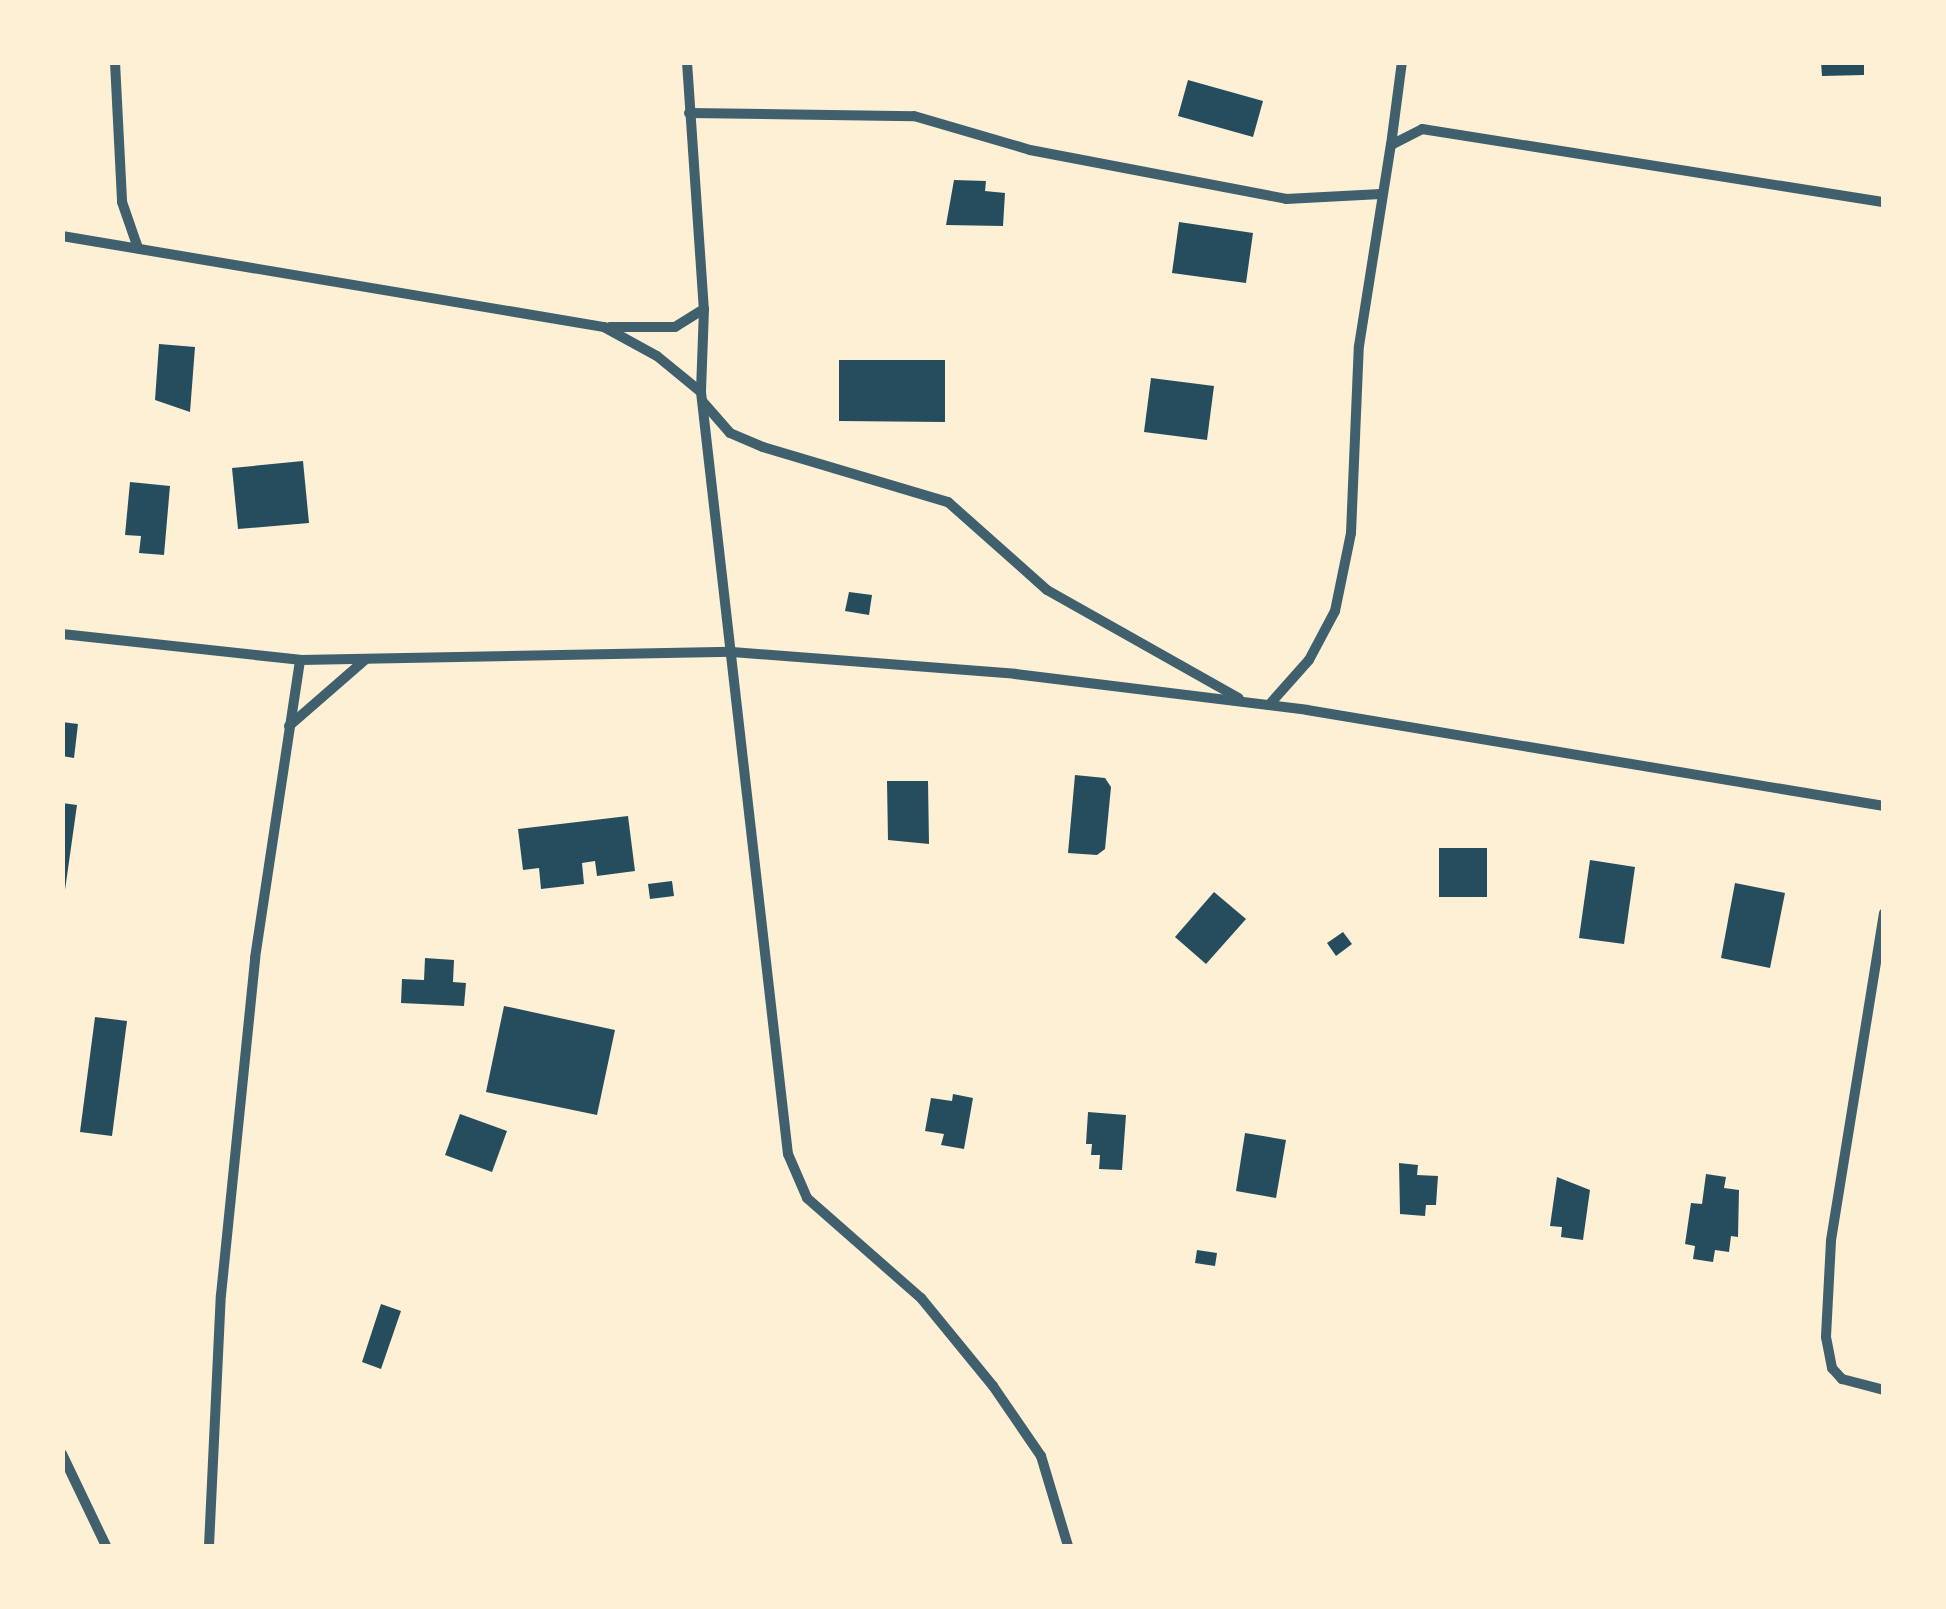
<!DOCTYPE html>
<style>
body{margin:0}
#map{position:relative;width:1946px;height:1609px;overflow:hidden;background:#fdf0d5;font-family:Cabin,sans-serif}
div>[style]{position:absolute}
.building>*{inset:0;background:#264d5e}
.minor>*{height:10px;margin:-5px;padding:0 5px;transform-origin:5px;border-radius:5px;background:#3f606c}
span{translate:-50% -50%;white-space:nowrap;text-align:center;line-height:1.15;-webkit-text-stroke:10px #fdf0d5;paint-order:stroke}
.frame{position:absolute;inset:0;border:65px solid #fdf0d5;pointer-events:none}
</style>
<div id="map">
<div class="building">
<div style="clip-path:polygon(1821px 62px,1864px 62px,1864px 75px,1822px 76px)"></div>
<div style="clip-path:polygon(1188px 80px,1263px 101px,1253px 137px,1178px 116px)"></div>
<div style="clip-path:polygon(954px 180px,986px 181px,985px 191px,1005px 193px,1003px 226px,946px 225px)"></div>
<div style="clip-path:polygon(1179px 222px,1253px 233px,1246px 283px,1172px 273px)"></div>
<div style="clip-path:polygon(159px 344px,195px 347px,190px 412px,155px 400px)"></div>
<div style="clip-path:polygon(839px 360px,945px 360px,945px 422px,839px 421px)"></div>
<div style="clip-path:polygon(1151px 378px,1214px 386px,1207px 440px,1144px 432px)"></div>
<div style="clip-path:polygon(303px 461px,309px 523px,238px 529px,232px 468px)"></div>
<div style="clip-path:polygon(130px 482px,170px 486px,164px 555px,139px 553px,141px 536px,125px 535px)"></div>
<div style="clip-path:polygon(849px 592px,872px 595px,869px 615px,845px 611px)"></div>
<div style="clip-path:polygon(62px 722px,78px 724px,74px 758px,62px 756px)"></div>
<div style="clip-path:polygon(1075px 775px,1105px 778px,1111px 787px,1105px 849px,1097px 855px,1068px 853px)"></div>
<div style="clip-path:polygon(887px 781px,928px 781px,929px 844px,888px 840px)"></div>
<div style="clip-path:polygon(62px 803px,77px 805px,65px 890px,62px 890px)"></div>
<div style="clip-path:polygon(628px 816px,635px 871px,597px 876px,595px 861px,582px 863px,584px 884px,541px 889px,539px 868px,523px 870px,518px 829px)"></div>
<div style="clip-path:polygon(1439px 848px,1487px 848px,1487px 897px,1439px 897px)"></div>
<div style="clip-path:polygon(1590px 860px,1635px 867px,1624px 944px,1579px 938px)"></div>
<div style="clip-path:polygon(672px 881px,674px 896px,650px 899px,648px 884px)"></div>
<div style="clip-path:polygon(1735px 883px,1785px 893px,1770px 968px,1721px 958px)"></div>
<div style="clip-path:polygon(1214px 892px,1246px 919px,1206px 964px,1175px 937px)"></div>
<div style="clip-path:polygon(1343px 932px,1352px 944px,1336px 956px,1327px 943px)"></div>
<div style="clip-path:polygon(425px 958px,454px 960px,453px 982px,466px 983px,464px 1006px,401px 1003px,402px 979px,424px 980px)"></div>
<div style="clip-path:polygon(504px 1006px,615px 1030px,597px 1115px,486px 1092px)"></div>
<div style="clip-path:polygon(95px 1017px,127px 1021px,112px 1136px,80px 1132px)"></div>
<div style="clip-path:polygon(953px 1094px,973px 1098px,964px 1149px,941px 1145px,944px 1134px,925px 1131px,931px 1098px,952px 1101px)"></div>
<div style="clip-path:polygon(1088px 1112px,1126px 1115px,1122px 1170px,1099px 1169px,1100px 1155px,1091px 1155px,1092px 1144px,1086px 1144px)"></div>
<div style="clip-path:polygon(460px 1114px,507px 1131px,492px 1172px,445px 1155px)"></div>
<div style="clip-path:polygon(1245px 1133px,1286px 1140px,1276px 1198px,1236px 1191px)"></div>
<div style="clip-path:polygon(1399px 1163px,1418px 1165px,1417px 1175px,1438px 1176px,1436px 1205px,1426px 1205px,1425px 1216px,1400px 1214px)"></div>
<div style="clip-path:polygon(1706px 1174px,1726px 1177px,1724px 1188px,1739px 1190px,1738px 1237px,1731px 1236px,1729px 1252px,1715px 1250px,1713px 1262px,1693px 1259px,1695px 1246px,1685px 1244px,1691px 1203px,1702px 1204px)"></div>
<div style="clip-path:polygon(1557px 1177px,1590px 1190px,1583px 1240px,1561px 1237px,1562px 1227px,1550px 1226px)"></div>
<div style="clip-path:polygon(1197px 1250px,1217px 1253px,1215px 1266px,1195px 1263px)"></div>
<div style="clip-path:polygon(381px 1304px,401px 1311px,381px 1369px,362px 1362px)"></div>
</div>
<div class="minor">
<div style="left:115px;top:62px;width:140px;rotate:87.1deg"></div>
<div style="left:122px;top:202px;width:49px;rotate:70.8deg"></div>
<div style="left:687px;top:62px;width:248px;rotate:86.1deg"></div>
<div style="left:704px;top:309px;width:83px;rotate:92.1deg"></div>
<div style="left:701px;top:392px;width:767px;rotate:83.49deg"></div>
<div style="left:788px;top:1154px;width:48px;rotate:66.6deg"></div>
<div style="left:807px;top:1198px;width:152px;rotate:41.3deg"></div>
<div style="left:921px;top:1298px;width:114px;rotate:50.7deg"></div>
<div style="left:993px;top:1386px;width:85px;rotate:55.6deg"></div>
<div style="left:1041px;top:1456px;width:94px;rotate:73.3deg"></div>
<div style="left:689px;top:113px;width:225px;rotate:0.8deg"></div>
<div style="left:914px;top:116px;width:121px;rotate:16.3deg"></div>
<div style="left:1030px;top:150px;width:261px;rotate:10.8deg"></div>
<div style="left:1286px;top:199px;width:95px;rotate:-3deg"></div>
<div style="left:1391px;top:145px;width:84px;rotate:-82.5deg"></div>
<div style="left:62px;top:236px;width:550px;rotate:9.53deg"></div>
<div style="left:604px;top:327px;width:60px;rotate:28.7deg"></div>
<div style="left:657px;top:356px;width:57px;rotate:39.3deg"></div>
<div style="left:610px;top:327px;width:65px"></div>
<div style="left:675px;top:327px;width:34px;rotate:-32deg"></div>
<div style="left:703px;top:402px;width:41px;rotate:48.9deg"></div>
<div style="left:730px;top:433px;width:36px;rotate:23deg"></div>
<div style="left:763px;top:447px;width:193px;rotate:16.6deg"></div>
<div style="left:948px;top:502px;width:132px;rotate:41.6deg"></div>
<div style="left:1047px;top:590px;width:220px;rotate:29.4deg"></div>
<div style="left:62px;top:634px;width:239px;rotate:6.2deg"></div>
<div style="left:300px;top:660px;width:432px;rotate:-1.1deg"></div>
<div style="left:732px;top:652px;width:284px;rotate:4.4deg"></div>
<div style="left:1015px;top:674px;width:294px;rotate:7deg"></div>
<div style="left:1307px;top:710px;width:585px;rotate:9.45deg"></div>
<div style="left:1269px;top:705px;width:60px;rotate:-48.4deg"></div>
<div style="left:1309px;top:660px;width:55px;rotate:-62deg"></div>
<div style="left:1335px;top:611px;width:80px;rotate:-78.4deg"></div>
<div style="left:1351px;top:533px;width:187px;rotate:-87.6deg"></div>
<div style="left:1359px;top:346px;width:204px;rotate:-81deg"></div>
<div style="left:1391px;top:145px;width:35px;rotate:-27deg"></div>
<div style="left:1422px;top:129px;width:468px;rotate:9deg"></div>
<div style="left:289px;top:726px;width:102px;rotate:-41deg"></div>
<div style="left:1884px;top:913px;width:332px;rotate:99.2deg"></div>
<div style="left:1831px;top:1241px;width:96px;rotate:93deg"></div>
<div style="left:1826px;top:1337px;width:32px;rotate:79deg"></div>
<div style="left:1832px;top:1368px;width:15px;rotate:48deg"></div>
<div style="left:1842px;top:1379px;width:43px;rotate:14.7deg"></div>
<div style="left:62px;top:1454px;width:102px;rotate:64.4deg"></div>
<div style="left:209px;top:1546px;width:251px;rotate:-87.3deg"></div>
<div style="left:221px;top:1295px;width:339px;rotate:-84.2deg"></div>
<div style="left:255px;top:958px;width:301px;rotate:-81.4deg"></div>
</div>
<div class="frame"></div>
</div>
